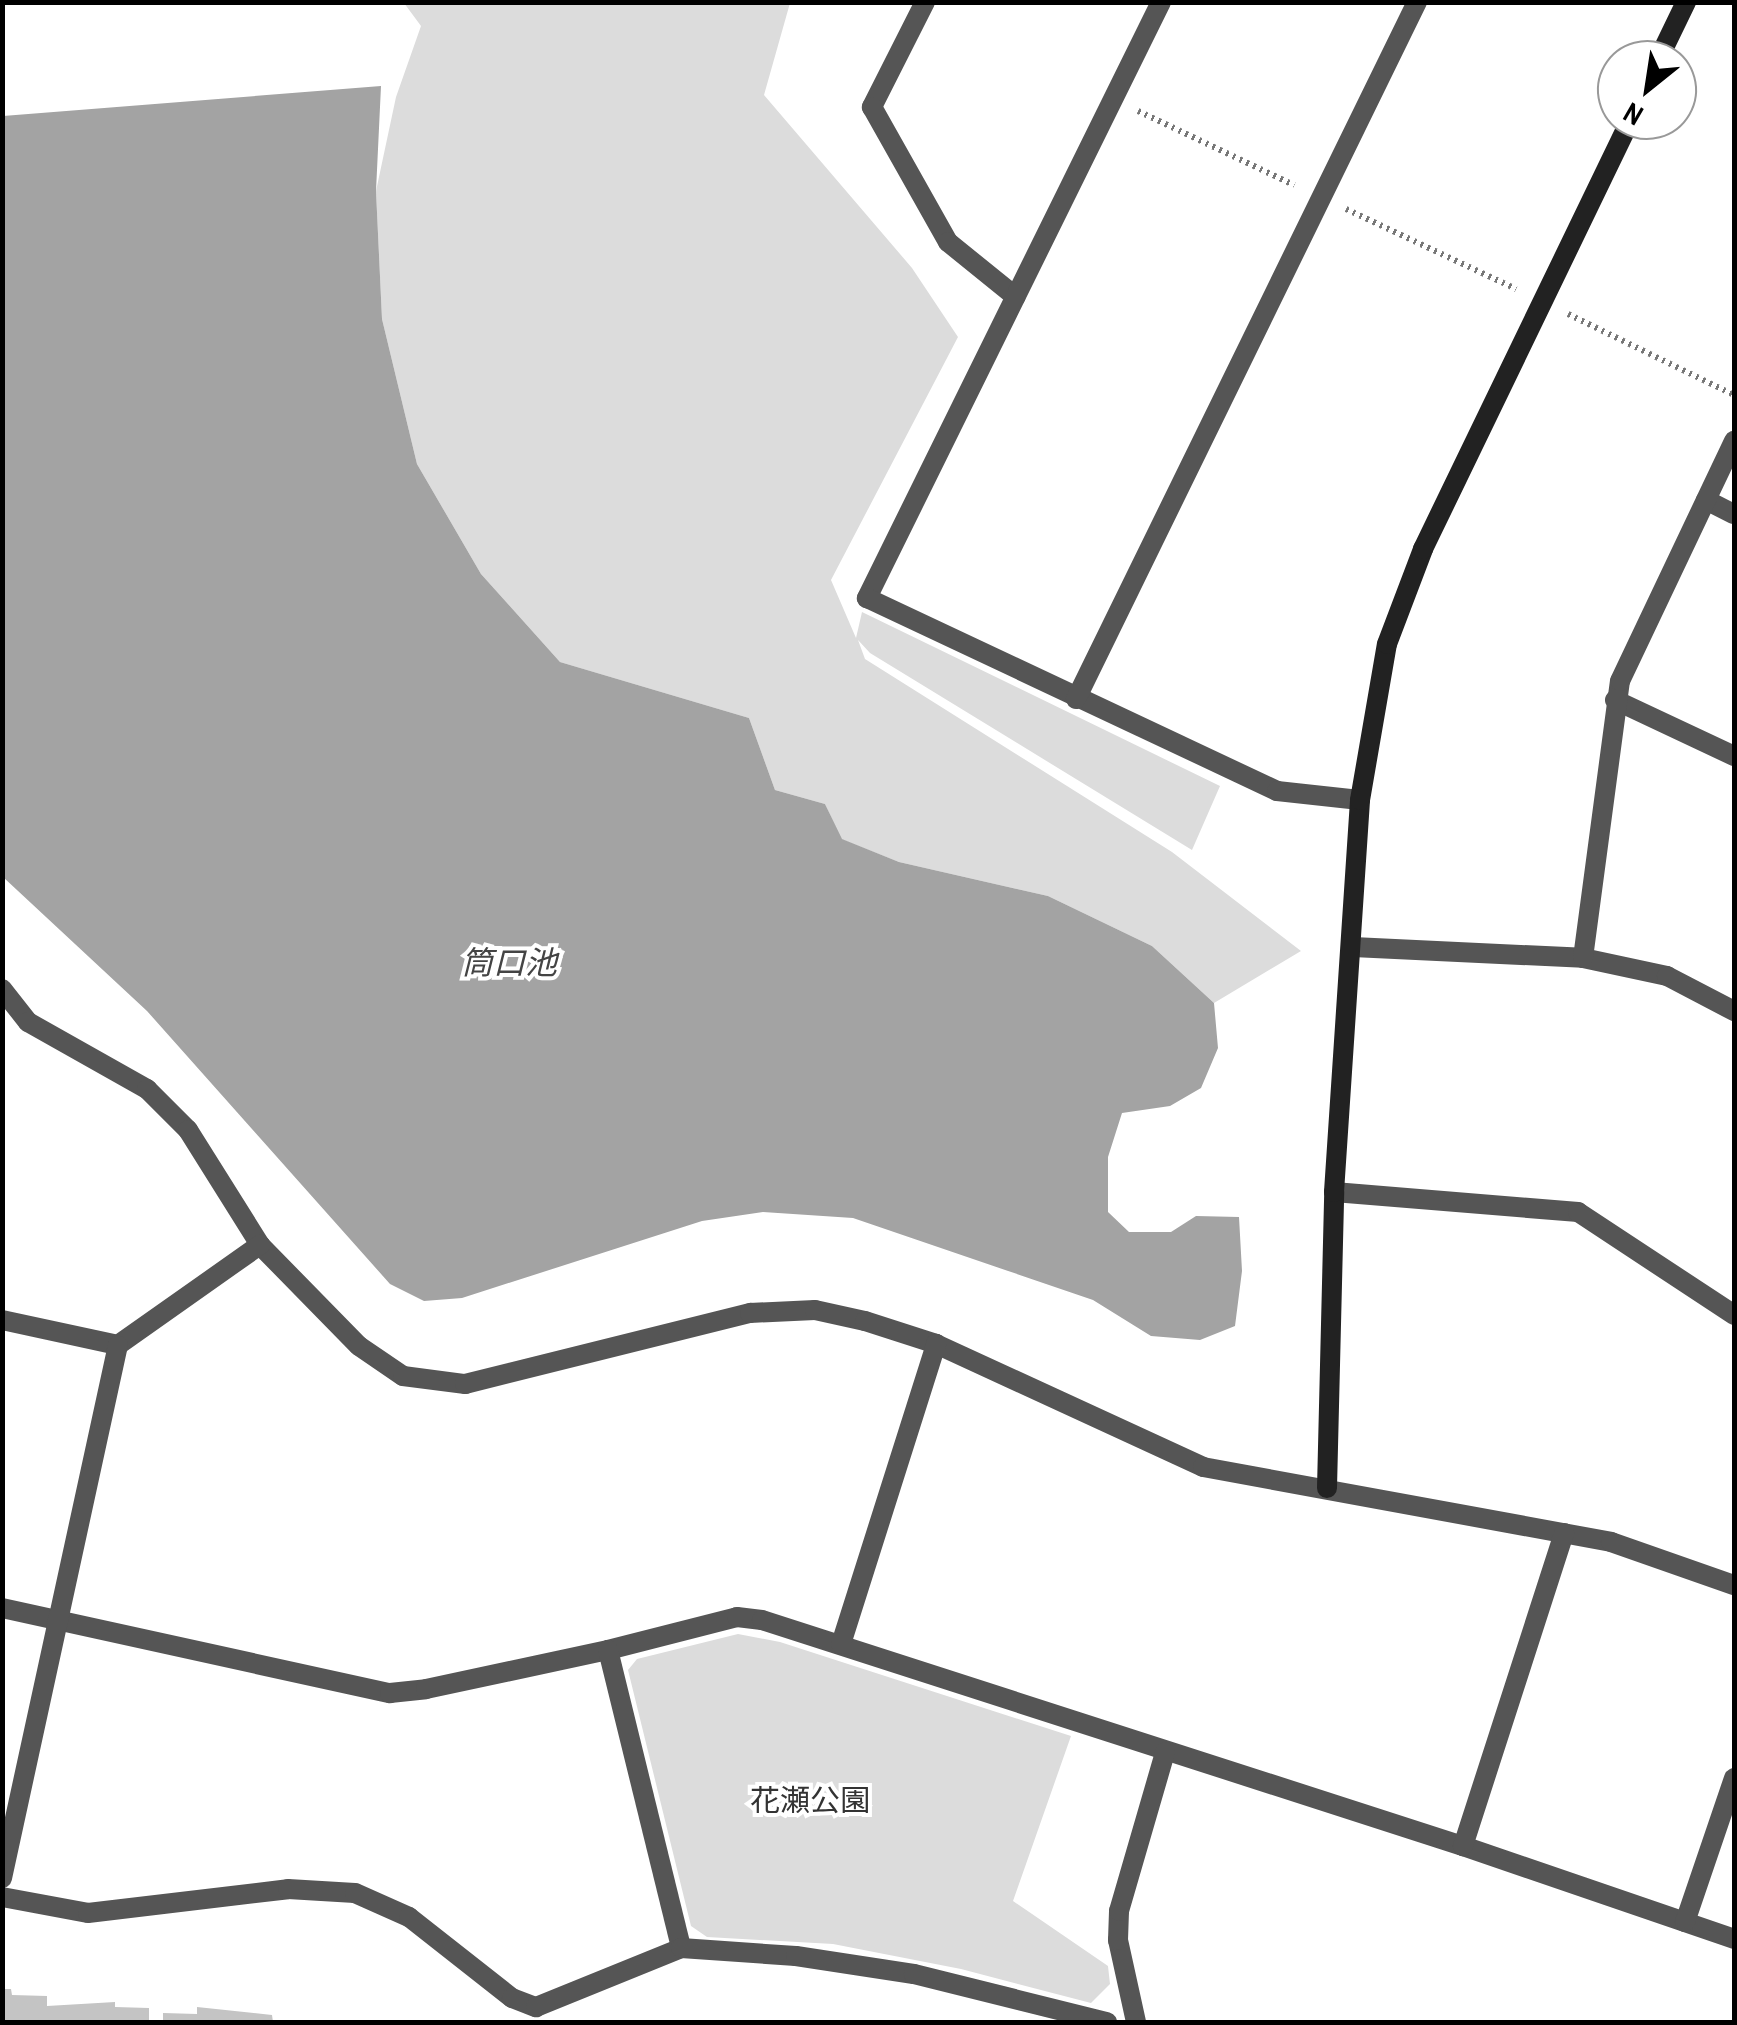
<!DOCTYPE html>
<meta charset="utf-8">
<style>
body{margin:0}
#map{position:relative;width:1737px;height:2025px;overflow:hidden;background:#fff;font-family:"Archivo Narrow","Noto Sans JP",sans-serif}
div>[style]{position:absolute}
.green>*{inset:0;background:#dcdcdc}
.water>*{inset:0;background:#a3a3a3}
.building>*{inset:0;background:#c4c4c4}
.path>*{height:6px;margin-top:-3px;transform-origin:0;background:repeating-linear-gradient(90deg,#777 0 2.5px,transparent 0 7.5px)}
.street>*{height:20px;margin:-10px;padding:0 10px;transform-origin:10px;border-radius:10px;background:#555}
.secondary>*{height:20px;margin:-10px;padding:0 10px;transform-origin:10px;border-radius:10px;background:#222}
span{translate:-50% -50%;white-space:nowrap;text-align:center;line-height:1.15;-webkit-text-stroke:8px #fff;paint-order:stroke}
.park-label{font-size:30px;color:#333}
.water-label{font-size:32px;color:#444;font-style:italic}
.frame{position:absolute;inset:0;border:5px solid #000;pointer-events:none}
.north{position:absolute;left:1597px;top:40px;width:100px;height:100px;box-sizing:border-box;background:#fff;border:2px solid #999;border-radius:50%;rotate:210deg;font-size:28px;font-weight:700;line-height:40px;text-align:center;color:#000}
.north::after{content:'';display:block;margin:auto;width:35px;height:45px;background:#000;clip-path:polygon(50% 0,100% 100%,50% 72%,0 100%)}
</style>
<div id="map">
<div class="green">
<div style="clip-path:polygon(404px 3px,790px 3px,764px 95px,912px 268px,958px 337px,831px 580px,856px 638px,862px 612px,1220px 786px,1192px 850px,870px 653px,858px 640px,865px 659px,1172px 852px,1301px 951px,1214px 1003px,1152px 946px,1048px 896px,899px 862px,841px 839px,825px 804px,775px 790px,749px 718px,560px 662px,481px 574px,417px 464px,382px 319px,376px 191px,396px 97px,421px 26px)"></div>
<div style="clip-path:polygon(738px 1634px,780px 1642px,1071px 1736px,1013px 1901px,1108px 1966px,1110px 1984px,1091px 2003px,961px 1969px,833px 1944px,707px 1937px,691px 1926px,628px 1670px,637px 1659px)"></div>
</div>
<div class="water">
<div style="clip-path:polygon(381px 86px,376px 191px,382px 319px,417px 464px,481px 574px,560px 662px,749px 718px,775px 790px,825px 804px,842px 839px,899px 862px,1048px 896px,1152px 946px,1214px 1003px,1218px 1048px,1201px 1088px,1170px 1106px,1122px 1113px,1108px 1157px,1108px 1212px,1129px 1232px,1171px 1232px,1196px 1216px,1239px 1217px,1242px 1271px,1235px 1326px,1200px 1340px,1151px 1336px,1093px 1300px,853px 1218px,763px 1212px,702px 1221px,462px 1298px,424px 1301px,390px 1284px,147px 1011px,3px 877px,3px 116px)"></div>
</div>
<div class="building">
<div style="clip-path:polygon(2px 1989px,11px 1989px,12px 1995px,47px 1996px,47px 2006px,115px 2002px,115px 2007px,149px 2008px,149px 2022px,2px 2022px)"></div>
<div style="clip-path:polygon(197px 2007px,272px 2015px,273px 2022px,163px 2022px,163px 2013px,197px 2014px)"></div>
</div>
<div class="path">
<div style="left:1138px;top:111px;width:173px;rotate:25.4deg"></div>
<div style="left:1346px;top:209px;width:188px;rotate:25.2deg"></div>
<div style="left:1568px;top:314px;width:185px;rotate:26deg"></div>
</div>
<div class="street">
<div style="left:925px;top:2px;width:118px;rotate:116.8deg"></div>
<div style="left:872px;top:107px;width:155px;rotate:60.6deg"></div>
<div style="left:948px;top:242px;width:87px;rotate:39deg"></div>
<div style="left:1161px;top:2px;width:665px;rotate:116.26deg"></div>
<div style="left:867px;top:598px;width:453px;rotate:25.2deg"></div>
<div style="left:1277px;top:791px;width:83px;rotate:6.2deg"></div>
<div style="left:1706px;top:500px;width:31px;rotate:27deg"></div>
<div style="left:1076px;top:699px;width:776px;rotate:-63.93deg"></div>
<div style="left:1615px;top:700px;width:132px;rotate:25.2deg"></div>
<div style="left:1353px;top:947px;width:230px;rotate:2.7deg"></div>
<div style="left:1583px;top:958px;width:86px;rotate:12.1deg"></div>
<div style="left:1667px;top:976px;width:76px;rotate:27.6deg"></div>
<div style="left:1583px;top:958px;width:279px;rotate:-82.4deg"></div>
<div style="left:1620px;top:681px;width:266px;rotate:-64.6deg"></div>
<div style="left:2px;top:989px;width:42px;rotate:51.8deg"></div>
<div style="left:28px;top:1022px;width:137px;rotate:29.4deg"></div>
<div style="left:147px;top:1089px;width:58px;rotate:45deg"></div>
<div style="left:188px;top:1130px;width:136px;rotate:57.9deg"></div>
<div style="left:260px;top:1245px;width:141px;rotate:45.6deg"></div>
<div style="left:359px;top:1346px;width:53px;rotate:34.3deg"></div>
<div style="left:403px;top:1376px;width:63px;rotate:7.4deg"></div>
<div style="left:465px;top:1384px;width:294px;rotate:-14deg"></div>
<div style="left:750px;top:1313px;width:65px;rotate:-2.6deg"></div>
<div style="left:815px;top:1310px;width:51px;rotate:12.4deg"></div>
<div style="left:865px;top:1321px;width:75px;rotate:17.9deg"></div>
<div style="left:936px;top:1344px;width:294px;rotate:24.7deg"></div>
<div style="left:1203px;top:1467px;width:415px;rotate:10.4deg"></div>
<div style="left:1611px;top:1542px;width:130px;rotate:19.3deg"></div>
<div style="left:1334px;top:1192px;width:245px;rotate:4.7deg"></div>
<div style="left:1578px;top:1212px;width:187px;rotate:33.4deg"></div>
<div style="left:2px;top:1320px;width:119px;rotate:12.2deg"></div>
<div style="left:118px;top:1345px;width:174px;rotate:-35.2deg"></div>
<div style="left:2px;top:1608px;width:397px;rotate:12.4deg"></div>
<div style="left:390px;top:1693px;width:36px;rotate:-6deg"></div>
<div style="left:426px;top:1689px;width:186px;rotate:-12.1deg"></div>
<div style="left:608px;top:1650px;width:133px;rotate:-14.3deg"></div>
<div style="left:737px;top:1617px;width:25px;rotate:7deg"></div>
<div style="left:762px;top:1620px;width:737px;rotate:17.87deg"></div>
<div style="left:1463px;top:1846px;width:287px;rotate:18.9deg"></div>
<div style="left:841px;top:1644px;width:315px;rotate:-72.4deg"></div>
<div style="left:608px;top:1650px;width:307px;rotate:76.2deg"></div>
<div style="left:1463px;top:1846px;width:329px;rotate:-72.1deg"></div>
<div style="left:2px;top:1878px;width:545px;rotate:-77.72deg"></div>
<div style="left:2px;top:1897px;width:87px;rotate:10.5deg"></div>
<div style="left:88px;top:1913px;width:201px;rotate:-6.8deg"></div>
<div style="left:288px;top:1889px;width:67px;rotate:3.4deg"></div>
<div style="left:355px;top:1893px;width:59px;rotate:24deg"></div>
<div style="left:409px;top:1917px;width:131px;rotate:38.2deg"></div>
<div style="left:512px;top:1998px;width:26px;rotate:21deg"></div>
<div style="left:536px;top:2007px;width:157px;rotate:-22.1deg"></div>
<div style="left:681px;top:1948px;width:115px;rotate:4deg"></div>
<div style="left:796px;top:1956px;width:119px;rotate:8.7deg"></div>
<div style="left:914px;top:1974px;width:199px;rotate:14deg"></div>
<div style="left:1685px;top:1922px;width:152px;rotate:-71.2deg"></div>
<div style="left:1136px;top:2022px;width:84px;rotate:-102.4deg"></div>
<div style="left:1118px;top:1940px;width:29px;rotate:-88deg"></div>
<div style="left:1119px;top:1911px;width:165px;rotate:-73.8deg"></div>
</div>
<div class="secondary">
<div style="left:1658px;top:60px;width:64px;rotate:-64.2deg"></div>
<div style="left:1327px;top:1488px;width:296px;rotate:-88.6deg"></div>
<div style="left:1334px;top:1192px;width:393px;rotate:-86.2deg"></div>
<div style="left:1360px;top:800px;width:158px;rotate:-80.2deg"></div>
<div style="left:1387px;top:644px;width:102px;rotate:-69.2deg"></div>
<div style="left:1423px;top:549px;width:476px;rotate:-64.2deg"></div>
</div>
<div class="park-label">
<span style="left:810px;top:1800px">花瀬公園</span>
</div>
<div class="water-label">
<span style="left:509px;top:963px">筒口池</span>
</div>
<div class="frame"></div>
<div class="north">N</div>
</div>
